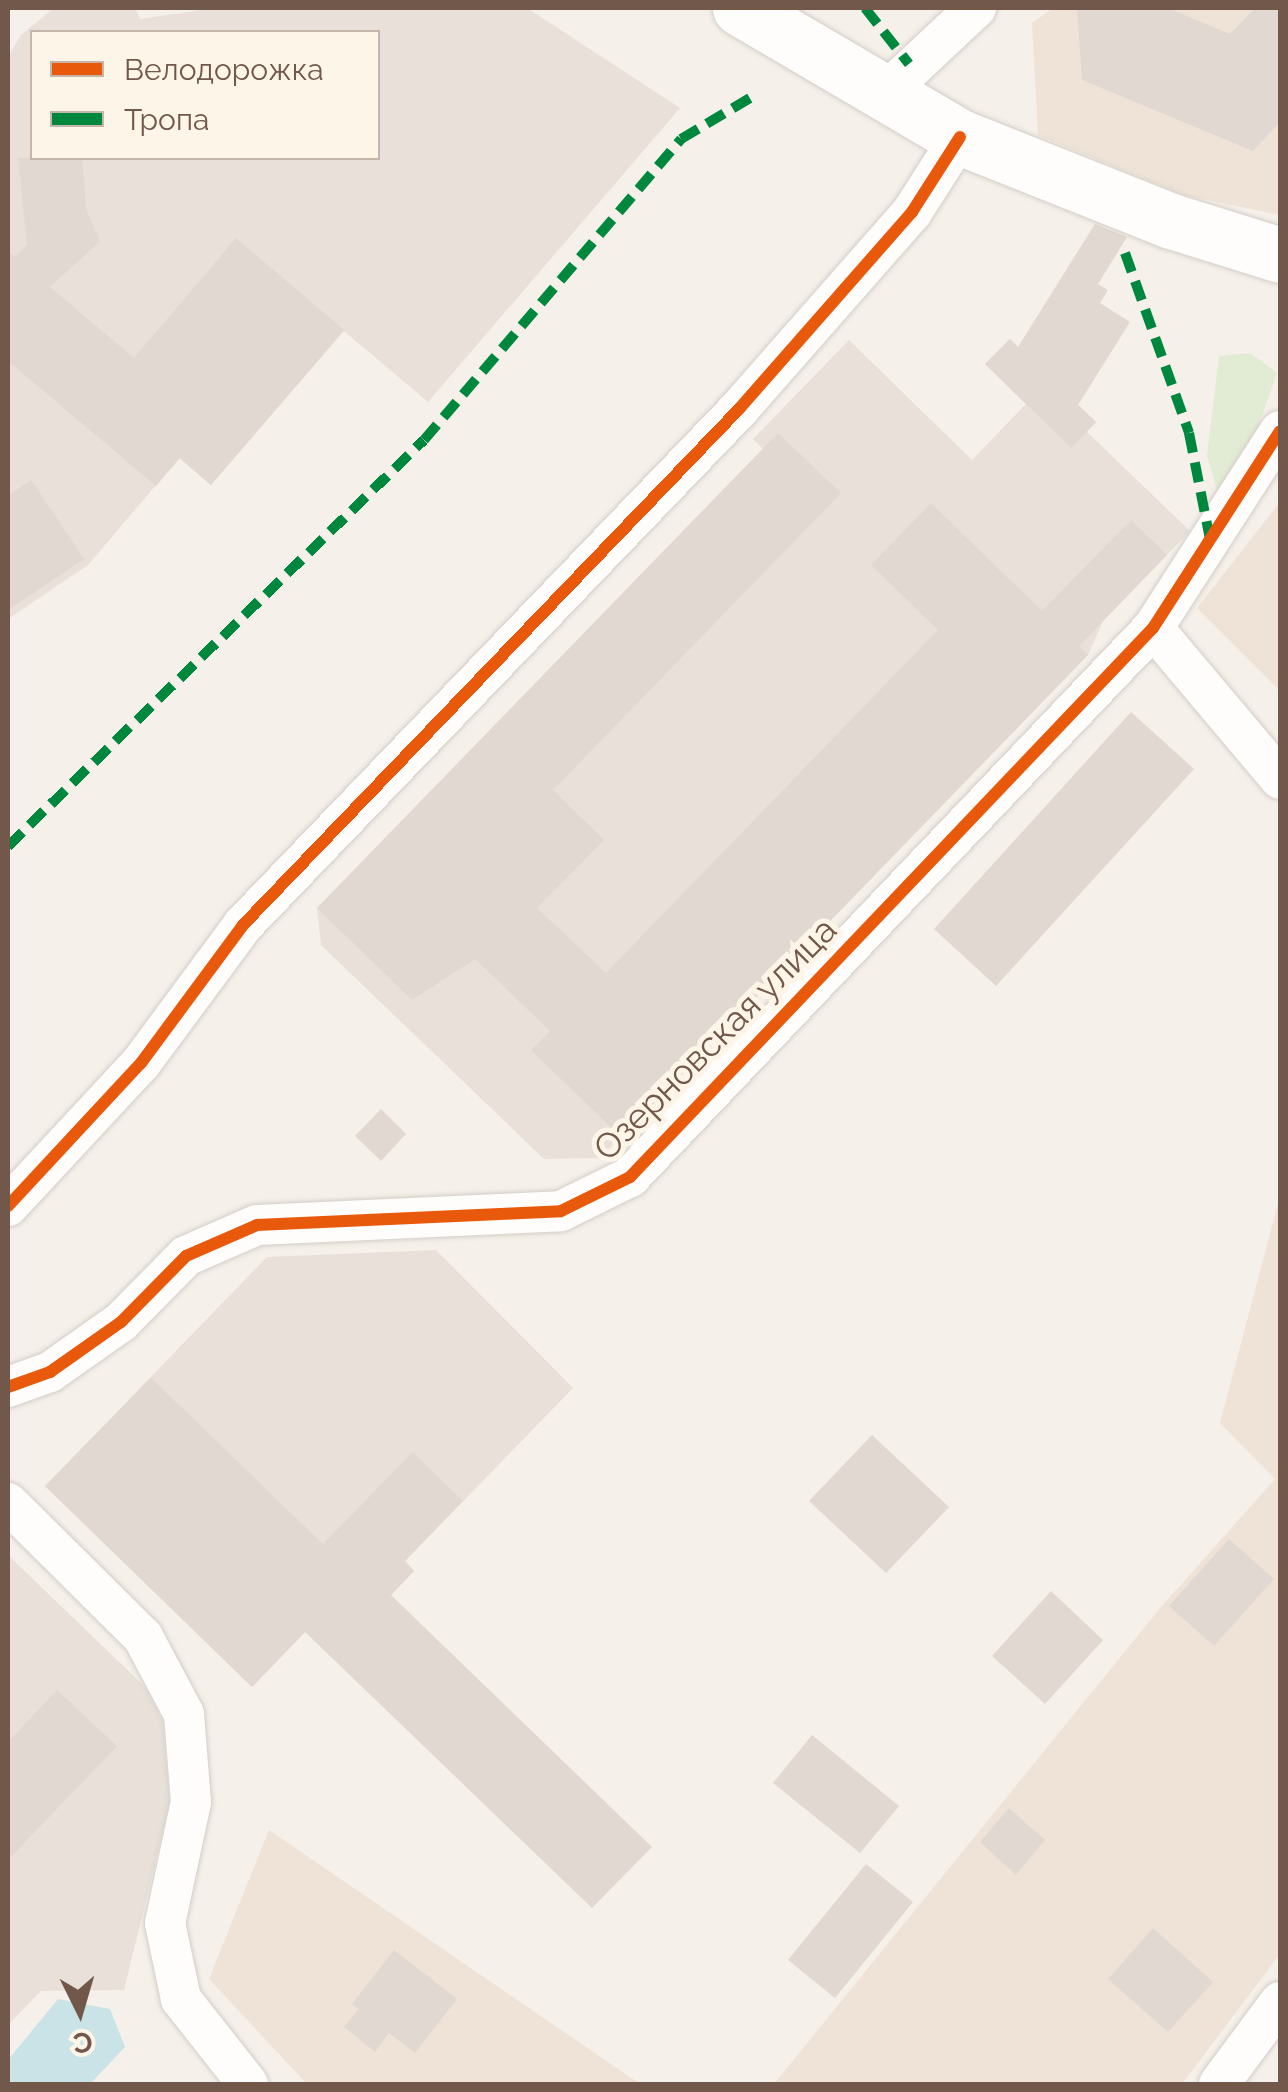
<!DOCTYPE html>
<meta charset="utf-8">
<style>
body{margin:0}
#map{position:relative;width:1288px;height:2092px;overflow:hidden;background:#f5f0e9;font-family:Raleway,sans-serif}
div>[style]{position:absolute}
.residential>*{inset:0;background:#eee3d6}
.industrial>*{inset:0;background:#e8e0d9}
.green>*{inset:0;background:#e2ecd4}
.water>*{inset:0;background:#cae3e6}
.building>*{inset:0;background:#e1d8d1}
.roads{filter:drop-shadow(0 0 2px #d4cdc7) drop-shadow(0 0 2px #d4cdc7)}
.street>*{height:40px;margin:-20px;padding:0 20px;transform-origin:20px;border-radius:20px;background:#fefdfc}
.secondary>*{height:55px;margin:-27.5px;padding:0 27.5px;transform-origin:27.5px;border-radius:27.5px;background:#fefdfc}
.quiet>*{height:10px;margin-top:-5px;transform-origin:0;background:repeating-linear-gradient(90deg,#00873e 0 20px,transparent 0 30px)}
.cycleway>*{height:12px;margin:-6px;padding:0 6px;transform-origin:6px;border-radius:6px;background:#e8590c}
span{translate:-50% -50%;white-space:nowrap;text-align:center;line-height:1.15;-webkit-text-stroke:10px #fef5e9;paint-order:stroke}
.street-label{font-size:35px;color:#72584a}
.frame{position:absolute;inset:0;border:10px solid #72584a;pointer-events:none}
.legend{position:absolute;left:30px;top:30px;width:350px;height:130px;box-sizing:border-box;background:#fef5e9;border:2px solid #c6b6a9;margin:0;padding:12px 18px;list-style:none;font-size:30px;color:#72584a}
.legend li{display:flex;align-items:center;gap:20px;height:50px}
.legend b{width:50px;border:2px solid #c6b6a9}
.north{position:absolute;left:30px;top:1962px;width:100px;height:100px;-webkit-text-stroke:8px #fef5e9;paint-order:stroke;rotate:175deg;font-size:28px;font-weight:700;line-height:40px;text-align:center;color:#72584a}
.north::after{content:'';display:block;margin:auto;width:35px;height:45px;background:#72584a;clip-path:polygon(50% 0,100% 100%,50% 72%,0 100%)}
</style>
<div id="map">
<div class="residential">
<div style="clip-path:polygon(1053px 8px,1280px 8px,1280px 215px,1183px 195px,1038px 135px,1032px 23px)"></div>
<div style="clip-path:polygon(1280px 502px,1280px 691px,1197px 608px)"></div>
<div style="clip-path:polygon(1280px 1196px,1280px 1954px,1182px 2084px,774px 2084px,1161px 1607px,1275px 1479px,1220px 1423px)"></div>
<div style="clip-path:polygon(269px 1830px,640px 2084px,307px 2084px,209px 1979px)"></div>
</div>
<div class="industrial">
<div style="clip-path:polygon(evenodd,54px 8px,135px 8px,140px 19px,216px 8px,527px 8px,680px 108px,428px 402px,344px 331px,211px 485px,179px 458px,88px 565px,8px 619px,8px 57px,21px 35px,54px 8px,32px 32px,378px 32px,378px 158px,32px 158px,32px 32px)"></div>
<div style="clip-path:polygon(1010px 339px,1096px 422px,1087px 432px,1190px 531px,1103px 621px,1088px 655px,600px 1158px,544px 1159px,321px 945px,317px 908px,763px 449px,753px 439px,849px 340px,972px 460px,1026px 404px,985px 364px)"></div>
<div style="clip-path:polygon(436px 1250px,573px 1388px,405px 1561px,414px 1571px,335px 1653px,309px 1628px,252px 1687px,45px 1486px,267px 1257px)"></div>
<div style="clip-path:polygon(8px 1555px,145px 1687px,163px 1722px,170px 1802px,124px 1990px,41px 1991px,8px 2025px)"></div>
</div>
<div class="green">
<div style="clip-path:polygon(1250px 353px,1277px 373px,1240px 478px,1221px 503px,1207px 456px,1219px 356px)"></div>
</div>
<div class="water">
<div style="clip-path:polygon(58px 1999px,110px 2009px,125px 2047px,90px 2084px,8px 2084px,8px 2060px)"></div>
</div>
<div class="building">
<div style="clip-path:polygon(1077px 8px,1168px 8px,1230px 34px,1255px 8px,1280px 8px,1280px 122px,1253px 151px,1082px 80px)"></div>
<div style="clip-path:polygon(18px 158px,82px 158px,86px 209px,100px 241px,50px 287px,134px 358px,236px 238px,344px 330px,211px 485px,180px 458px,156px 486px,8px 361px,8px 251px,15px 257px,27px 245px)"></div>
<div style="clip-path:polygon(1095px 224px,1127px 237px,1098px 284px,1108px 290px,1100px 303px,1130px 322px,1078px 405px,1096px 422px,1071px 448px,985px 364px,1010px 339px,1018px 347px)"></div>
<div style="clip-path:polygon(778px 433px,841px 493px,553px 790px,604px 840px,537px 908px,606px 973px,938px 630px,871px 565px,931px 503px,1042px 611px,1131px 520px,1167px 555px,1079px 646px,1088px 655px,621px 1137px,531px 1050px,550px 1031px,475px 959px,412px 1000px,317px 908px)"></div>
<div style="clip-path:polygon(31px 480px,84px 559px,8px 610px,8px 496px)"></div>
<div style="clip-path:polygon(1131px 712px,1194px 769px,996px 986px,934px 929px)"></div>
<div style="clip-path:polygon(381px 1109px,406px 1134px,381px 1161px,355px 1136px)"></div>
<div style="clip-path:polygon(151px 1378px,323px 1544px,413px 1452px,463px 1501px,405px 1561px,414px 1571px,391px 1595px,652px 1847px,592px 1908px,305px 1632px,252px 1687px,45px 1486px)"></div>
<div style="clip-path:polygon(872px 1435px,949px 1507px,886px 1573px,809px 1501px)"></div>
<div style="clip-path:polygon(1229px 1539px,1274px 1579px,1214px 1646px,1169px 1606px)"></div>
<div style="clip-path:polygon(1051px 1591px,1103px 1640px,1045px 1704px,992px 1656px)"></div>
<div style="clip-path:polygon(57px 1690px,117px 1746px,8px 1860px,8px 1742px)"></div>
<div style="clip-path:polygon(812px 1735px,899px 1806px,860px 1853px,773px 1783px)"></div>
<div style="clip-path:polygon(1009px 1808px,1045px 1840px,1016px 1875px,980px 1842px)"></div>
<div style="clip-path:polygon(866px 1864px,913px 1902px,835px 1998px,788px 1960px)"></div>
<div style="clip-path:polygon(1153px 1928px,1213px 1982px,1168px 2032px,1108px 1979px)"></div>
<div style="clip-path:polygon(394px 1950px,457px 1999px,415px 2053px,389px 2033px,375px 2052px,344px 2027px,359px 2009px,352px 2004px)"></div>
</div>
<div class="roads">
<div class="street">
<div style="left:884px;top:94px;width:126px;rotate:-43.1deg"></div>
<div style="left:1153px;top:628px;width:197px;rotate:49.9deg"></div>
<div style="left:8px;top:1206px;width:195px;rotate:-47.1deg"></div>
<div style="left:141px;top:1063px;width:172px;rotate:-53.5deg"></div>
<div style="left:243px;top:925px;width:716px;rotate:-46.13deg"></div>
<div style="left:739px;top:409px;width:262px;rotate:-48.7deg"></div>
<div style="left:912px;top:212px;width:89px;rotate:-57.4deg"></div>
<div style="left:8px;top:1387px;width:45px;rotate:-19.7deg"></div>
<div style="left:50px;top:1372px;width:87px;rotate:-35.2deg"></div>
<div style="left:121px;top:1322px;width:93px;rotate:-45.4deg"></div>
<div style="left:186px;top:1256px;width:77px;rotate:-23.6deg"></div>
<div style="left:257px;top:1225px;width:304px;rotate:-2.6deg"></div>
<div style="left:561px;top:1211px;width:77px;rotate:-26.2deg"></div>
<div style="left:630px;top:1177px;width:758px;rotate:-46.39deg"></div>
<div style="left:1153px;top:628px;width:234px;rotate:-57.2deg"></div>
<div style="left:8px;top:1503px;width:190px;rotate:44.8deg"></div>
<div style="left:143px;top:1637px;width:87px;rotate:62deg"></div>
<div style="left:184px;top:1714px;width:88px;rotate:85.5deg"></div>
<div style="left:191px;top:1802px;width:124px;rotate:102.1deg"></div>
<div style="left:165px;top:1923px;width:78px;rotate:78.1deg"></div>
<div style="left:181px;top:1999px;width:108px;rotate:51.8deg"></div>
<div style="left:1219px;top:2084px;width:102px;rotate:-53.4deg"></div>
</div>
<div class="secondary">
<div style="left:740px;top:8px;width:255px;rotate:30.4deg"></div>
<div style="left:960px;top:137px;width:227px;rotate:21.7deg"></div>
<div style="left:1171px;top:221px;width:114px;rotate:17.3deg"></div>
</div>
</div>
<div class="quiet">
<div style="left:865px;top:8px;width:71px;rotate:51.8deg"></div>
<div style="left:1125px;top:253px;width:191px;rotate:70.4deg"></div>
<div style="left:1189px;top:433px;width:108px;rotate:78.8deg"></div>
<div style="left:8px;top:846px;width:581px;rotate:-44.3deg"></div>
<div style="left:424px;top:440px;width:396px;rotate:-49.5deg"></div>
<div style="left:681px;top:139px;width:80px;rotate:-30.7deg"></div>
</div>
<div class="cycleway">
<div style="left:8px;top:1206px;width:195px;rotate:-47.1deg"></div>
<div style="left:141px;top:1063px;width:172px;rotate:-53.5deg"></div>
<div style="left:243px;top:925px;width:716px;rotate:-46.13deg"></div>
<div style="left:739px;top:409px;width:262px;rotate:-48.7deg"></div>
<div style="left:912px;top:212px;width:89px;rotate:-57.4deg"></div>
<div style="left:8px;top:1387px;width:45px;rotate:-19.7deg"></div>
<div style="left:50px;top:1372px;width:87px;rotate:-35.2deg"></div>
<div style="left:121px;top:1322px;width:93px;rotate:-45.4deg"></div>
<div style="left:186px;top:1256px;width:77px;rotate:-23.6deg"></div>
<div style="left:257px;top:1225px;width:304px;rotate:-2.6deg"></div>
<div style="left:561px;top:1211px;width:77px;rotate:-26.2deg"></div>
<div style="left:630px;top:1177px;width:758px;rotate:-46.39deg"></div>
<div style="left:1153px;top:628px;width:234px;rotate:-57.2deg"></div>
</div>
<div class="street-label">
<span style="left:715px;top:1039px;rotate:-45deg">Озерновская улица</span>
</div>
<div class="frame"></div>
<ul class="legend">
<li><b style="height:12px;background:#e8590c"></b>Велодорожка</li>
<li><b style="height:12px;background:#00873e"></b>Тропа</li>
</ul>
<div class="north">С</div>
</div>
